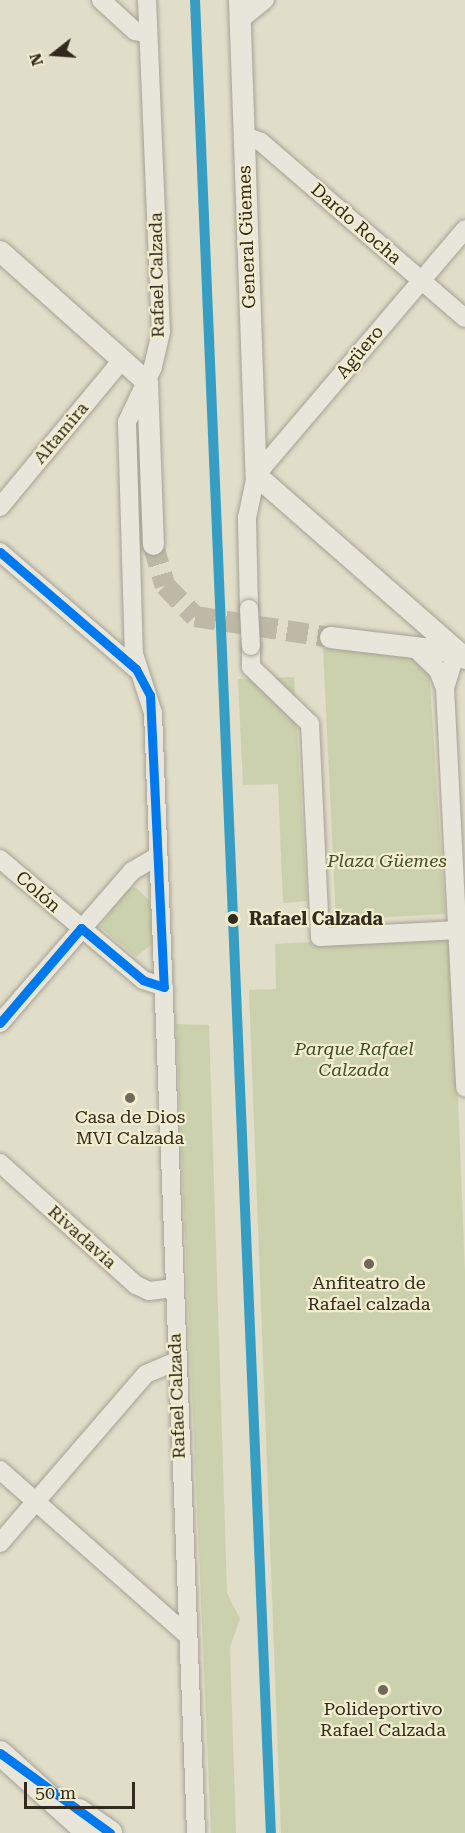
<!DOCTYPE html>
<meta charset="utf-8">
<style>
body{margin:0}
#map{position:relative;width:465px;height:1833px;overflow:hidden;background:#e0ddc9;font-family:"Roboto Serif",serif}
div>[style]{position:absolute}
.green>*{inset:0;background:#cbd1ac}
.tertiary-tunnel>*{height:21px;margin-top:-10.5px;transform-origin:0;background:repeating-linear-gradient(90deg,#bdb9a6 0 21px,transparent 0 31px)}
.roads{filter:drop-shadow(0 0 2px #a5a193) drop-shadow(0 0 2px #a5a193)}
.minor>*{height:18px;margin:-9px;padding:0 9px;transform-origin:9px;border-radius:9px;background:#e8e6db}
.tertiary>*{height:21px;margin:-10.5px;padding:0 10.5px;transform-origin:10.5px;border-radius:10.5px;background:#e8e6db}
.secondary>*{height:24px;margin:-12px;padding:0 12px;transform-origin:12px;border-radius:12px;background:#e8e6db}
.bridges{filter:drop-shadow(0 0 2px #a5a193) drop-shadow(0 0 2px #a5a193)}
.minor-bridge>*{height:18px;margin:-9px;padding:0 9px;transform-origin:9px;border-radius:9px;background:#e8e6db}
.bus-1>*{height:9px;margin:-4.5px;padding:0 4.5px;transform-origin:4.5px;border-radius:4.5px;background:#0079ef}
.rail-1>*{height:10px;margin:-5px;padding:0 5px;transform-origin:5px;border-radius:5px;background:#369ec3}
.dots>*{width:16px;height:16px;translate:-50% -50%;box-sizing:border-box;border:3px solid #f2edce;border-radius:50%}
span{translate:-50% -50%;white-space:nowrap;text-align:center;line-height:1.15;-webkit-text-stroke:4.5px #f2edce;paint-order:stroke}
.street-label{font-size:18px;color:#322a1c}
.park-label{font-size:18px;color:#3c4d25;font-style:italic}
.stop-label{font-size:18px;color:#322a1c;font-weight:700}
.left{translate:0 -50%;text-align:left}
.poi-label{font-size:18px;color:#322a1c}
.north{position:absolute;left:24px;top:24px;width:60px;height:60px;-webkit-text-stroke:4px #f2edce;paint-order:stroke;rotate:253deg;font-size:16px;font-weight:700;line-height:24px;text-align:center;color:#322a1c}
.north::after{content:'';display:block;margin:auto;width:21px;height:27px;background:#322a1c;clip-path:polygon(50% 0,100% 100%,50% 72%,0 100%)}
.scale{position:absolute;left:24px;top:1782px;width:111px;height:27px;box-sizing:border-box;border:3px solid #322a1c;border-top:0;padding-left:8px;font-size:18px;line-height:21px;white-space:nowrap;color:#322a1c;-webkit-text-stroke:4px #f2edce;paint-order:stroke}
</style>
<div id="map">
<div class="green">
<div style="clip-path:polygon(323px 648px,428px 653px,445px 914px,336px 920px)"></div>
<div style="clip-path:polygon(294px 677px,307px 901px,283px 903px,278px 784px,243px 785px,238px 679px)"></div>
<div style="clip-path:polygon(135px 887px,150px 901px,152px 944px,136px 957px,100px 927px,125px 891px)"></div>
<div style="clip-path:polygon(437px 935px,447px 937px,452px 946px,465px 1273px,465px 1833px,281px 1833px,249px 990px,276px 989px,275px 944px)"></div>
<div style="clip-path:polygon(176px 1024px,209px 1025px,227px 1593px,240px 1619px,230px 1647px,236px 1833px,211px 1833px)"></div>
</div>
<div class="tertiary-tunnel">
<div style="left:153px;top:544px;width:43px;rotate:73.7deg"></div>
<div style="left:165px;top:585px;width:43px;rotate:45.9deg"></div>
<div style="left:195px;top:616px;width:137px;rotate:8.8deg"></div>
</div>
<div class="roads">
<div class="minor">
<div style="left:101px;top:0;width:46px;rotate:42.4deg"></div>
<div style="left:135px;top:31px;width:13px;rotate:13deg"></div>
<div style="left:147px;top:0;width:332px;rotate:87.6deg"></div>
<div style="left:161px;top:332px;width:36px;rotate:103deg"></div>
<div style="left:153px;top:367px;width:61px;rotate:115.3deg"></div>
<div style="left:127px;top:422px;width:232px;rotate:88.3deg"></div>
<div style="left:134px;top:654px;width:62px;rotate:72.1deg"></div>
<div style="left:153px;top:713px;width:1121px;rotate:87.8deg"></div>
<div style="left:240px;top:20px;width:32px;rotate:-39deg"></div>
<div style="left:243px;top:135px;width:19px;rotate:21deg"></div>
<div style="left:261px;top:142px;width:269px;rotate:40.8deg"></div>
<div style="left:0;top:507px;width:191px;rotate:-50.3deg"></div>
<div style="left:0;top:552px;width:179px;rotate:40.7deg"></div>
<div style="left:249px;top:609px;width:91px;rotate:-91.3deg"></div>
<div style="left:247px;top:518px;width:44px;rotate:-78.2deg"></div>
<div style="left:256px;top:475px;width:323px;rotate:-49.6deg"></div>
<div style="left:251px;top:646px;width:21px;rotate:90deg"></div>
<div style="left:251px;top:667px;width:82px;rotate:44deg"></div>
<div style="left:310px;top:724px;width:213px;rotate:87.3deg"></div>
<div style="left:320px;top:937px;width:136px;rotate:-2.9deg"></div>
<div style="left:414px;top:647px;width:33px;rotate:44deg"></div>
<div style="left:438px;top:670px;width:19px;rotate:69deg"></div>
<div style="left:456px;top:652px;width:38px;rotate:107deg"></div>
<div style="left:445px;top:688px;width:400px;rotate:87.1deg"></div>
<div style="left:0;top:859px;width:187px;rotate:40.2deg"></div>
<div style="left:143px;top:980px;width:22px;rotate:18deg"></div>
<div style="left:0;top:1023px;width:201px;rotate:-49deg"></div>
<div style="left:132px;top:871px;width:30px;rotate:-30deg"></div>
<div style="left:0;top:1163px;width:183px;rotate:41.9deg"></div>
<div style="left:136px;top:1285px;width:14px;rotate:25deg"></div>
<div style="left:149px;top:1291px;width:24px;rotate:-7deg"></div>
<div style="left:0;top:1470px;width:249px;rotate:41.4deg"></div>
<div style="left:0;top:1543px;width:223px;rotate:-49.2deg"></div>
<div style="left:146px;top:1374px;width:33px;rotate:-23deg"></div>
</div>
<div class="tertiary">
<div style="left:239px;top:0;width:475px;rotate:88deg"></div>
<div style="left:256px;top:475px;width:278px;rotate:41.2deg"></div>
<div style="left:0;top:251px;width:197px;rotate:41.7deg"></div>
<div style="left:147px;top:382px;width:162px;rotate:87.9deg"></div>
<div style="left:330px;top:637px;width:127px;rotate:6.8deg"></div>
</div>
<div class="secondary">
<div style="left:0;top:1753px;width:120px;rotate:42deg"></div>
<div style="left:79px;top:1811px;width:38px;rotate:35deg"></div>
</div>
</div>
<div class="bridges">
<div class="minor-bridge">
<div style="left:249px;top:609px;width:37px;rotate:87deg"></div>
</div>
</div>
<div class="bus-1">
<div style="left:0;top:552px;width:179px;rotate:40.7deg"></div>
<div style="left:136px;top:669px;width:30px;rotate:62deg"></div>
<div style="left:150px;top:695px;width:292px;rotate:87.3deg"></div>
<div style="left:164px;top:987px;width:22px;rotate:-162deg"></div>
<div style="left:143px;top:980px;width:81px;rotate:-140deg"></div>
<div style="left:81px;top:928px;width:125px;rotate:130.5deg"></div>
<div style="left:0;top:1753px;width:136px;rotate:36deg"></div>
</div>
<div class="rail-1">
<div style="left:195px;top:0;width:1835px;rotate:87.63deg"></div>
</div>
<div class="dots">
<div style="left:233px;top:919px;background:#322a1c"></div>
<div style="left:130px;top:1098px;background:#6f6959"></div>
<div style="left:369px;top:1264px;background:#6f6959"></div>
<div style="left:383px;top:1690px;background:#6f6959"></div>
</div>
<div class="street-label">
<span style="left:356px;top:224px;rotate:41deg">Dardo Rocha</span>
<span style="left:247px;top:237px;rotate:-92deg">General Güemes</span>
<span style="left:157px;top:275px;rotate:-91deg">Rafael Calzada</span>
<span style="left:360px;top:352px;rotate:-50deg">Agüero</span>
<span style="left:61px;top:433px;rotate:-50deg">Altamira</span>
<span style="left:38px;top:892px;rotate:41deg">Colón</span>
<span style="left:82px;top:1237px;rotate:42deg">Rivadavia</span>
<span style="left:177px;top:1396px;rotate:-92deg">Rafael Calzada</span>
</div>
<div class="park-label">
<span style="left:387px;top:861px">Plaza Güemes</span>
<span style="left:354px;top:1060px">Parque Rafael<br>Calzada</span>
</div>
<div class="stop-label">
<span class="left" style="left:249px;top:919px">Rafael Calzada</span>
</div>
<div class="poi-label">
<span style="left:130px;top:1128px">Casa de Dios<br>MVI Calzada</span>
<span style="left:369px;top:1294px">Anfiteatro de<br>Rafael calzada</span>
<span style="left:383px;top:1720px">Polideportivo<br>Rafael Calzada</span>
</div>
<div class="north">N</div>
<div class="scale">50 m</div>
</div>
